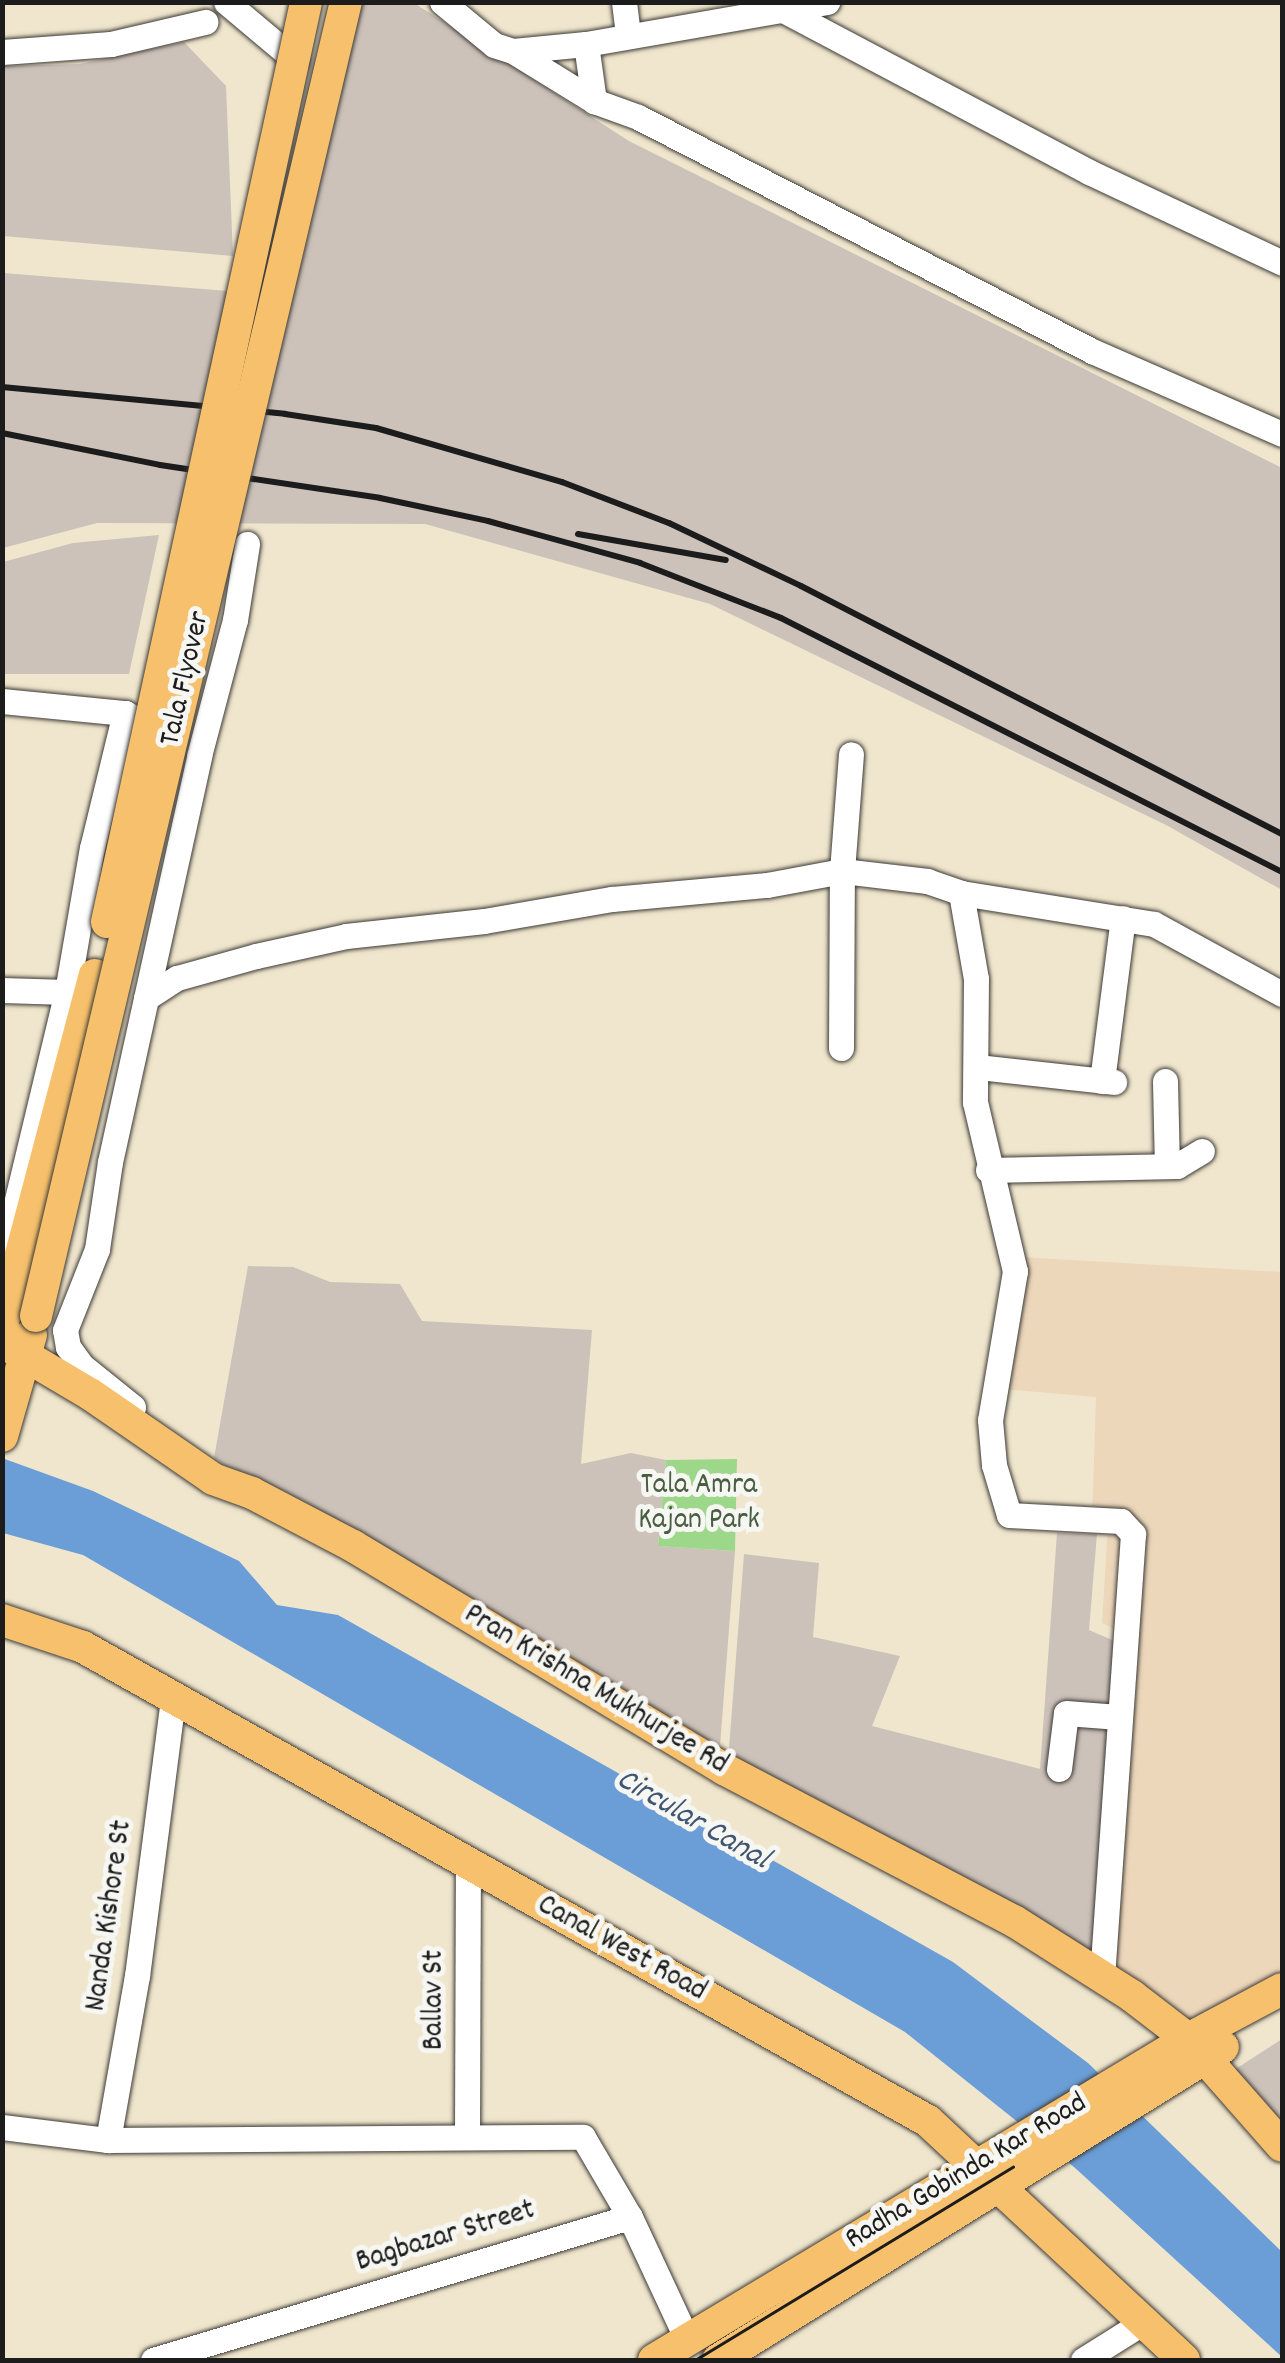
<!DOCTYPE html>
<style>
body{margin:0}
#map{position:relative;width:1285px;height:2363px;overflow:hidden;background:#f0e6cd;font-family:Dekko,sans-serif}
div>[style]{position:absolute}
.built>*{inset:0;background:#edd7bb}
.industrial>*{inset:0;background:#ccc2b9}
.green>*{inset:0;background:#9dd78a}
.water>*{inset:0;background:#6b9ed6}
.roads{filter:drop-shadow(0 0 2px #3c3a37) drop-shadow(0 0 2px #3c3a37)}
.minor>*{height:25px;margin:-12.5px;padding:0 12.5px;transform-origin:12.5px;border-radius:12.5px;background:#fff}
.major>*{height:32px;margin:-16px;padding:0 16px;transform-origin:16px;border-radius:16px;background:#f7c06c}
.tram>*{height:2.5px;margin:-1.25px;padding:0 1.25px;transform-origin:1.25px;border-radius:1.25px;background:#1c1c1c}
.rail>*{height:6px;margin:-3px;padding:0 3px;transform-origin:3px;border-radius:3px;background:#1c1c1c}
.bridges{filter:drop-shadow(0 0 2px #3c3a37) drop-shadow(0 0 2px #3c3a37)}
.major-bridge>*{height:32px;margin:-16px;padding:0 16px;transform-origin:16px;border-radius:16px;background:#f7c06c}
span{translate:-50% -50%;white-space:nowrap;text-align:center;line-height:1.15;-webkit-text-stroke:10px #f6f6f2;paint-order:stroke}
.street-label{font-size:30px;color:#1c1c1c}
.park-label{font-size:30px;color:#495d42}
.water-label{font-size:32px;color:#405670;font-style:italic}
.frame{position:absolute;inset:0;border:5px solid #1c1c1c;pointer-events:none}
</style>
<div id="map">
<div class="built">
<div style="clip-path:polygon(1019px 1257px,1282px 1272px,1282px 2000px,1203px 2048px,1106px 1970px,1128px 1636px,1102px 1623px,1108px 1525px,1092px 1521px,1096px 1397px,1000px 1389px)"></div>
</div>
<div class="industrial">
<div style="clip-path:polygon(360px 3px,414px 3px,629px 141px,1282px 468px,1282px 890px,1166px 825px,710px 604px,425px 524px,97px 523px,3px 548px,3px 273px,290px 296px)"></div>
<div style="clip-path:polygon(184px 42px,226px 86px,233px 256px,3px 236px,3px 66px,80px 64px)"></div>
<div style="clip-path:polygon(159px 535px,129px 674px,3px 674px,3px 562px,73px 543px)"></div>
<div style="clip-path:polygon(248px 1266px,293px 1267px,330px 1282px,400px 1284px,422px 1321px,592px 1330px,581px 1464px,631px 1453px,666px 1460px,658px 1546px,735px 1551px,719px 1759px,251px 1485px,214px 1458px)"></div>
<div style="clip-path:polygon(1057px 1533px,1097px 1534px,1089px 1630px,1119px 1643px,1099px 1970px,728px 1761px,744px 1554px,819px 1563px,813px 1637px,900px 1656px,872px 1726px,1040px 1769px)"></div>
<div style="clip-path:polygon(1282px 2039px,1282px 2123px,1234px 2070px)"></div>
</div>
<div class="green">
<div style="clip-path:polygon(737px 1459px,735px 1551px,658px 1546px,666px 1460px)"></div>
</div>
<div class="water">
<div style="clip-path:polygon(2px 1458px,93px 1491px,239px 1561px,277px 1605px,338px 1615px,953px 1962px,1088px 2063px,1282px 2252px,1282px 2357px,1074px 2167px,905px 2032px,83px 1555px,3px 1533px)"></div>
</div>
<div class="roads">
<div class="minor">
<div style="left:226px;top:2px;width:90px;rotate:40deg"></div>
<div style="left:442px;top:2px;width:67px;rotate:39.6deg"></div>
<div style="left:494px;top:45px;width:20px;rotate:18deg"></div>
<div style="left:513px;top:51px;width:73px;rotate:-5.5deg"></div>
<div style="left:586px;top:44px;width:245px;rotate:-9.9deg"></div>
<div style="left:624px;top:2px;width:33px;rotate:83deg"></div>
<div style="left:787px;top:12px;width:342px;rotate:27.9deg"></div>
<div style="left:1089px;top:172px;width:213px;rotate:25.2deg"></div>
<div style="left:586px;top:44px;width:58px;rotate:82deg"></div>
<div style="left:594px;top:101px;width:47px;rotate:20deg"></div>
<div style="left:638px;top:117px;width:511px;rotate:27.27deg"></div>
<div style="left:1092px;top:351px;width:207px;rotate:23.6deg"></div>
<div style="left:513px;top:51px;width:95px;rotate:31.7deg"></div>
<div style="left:2px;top:52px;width:109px;rotate:-4.2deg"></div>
<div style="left:111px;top:44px;width:97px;rotate:-13.2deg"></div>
<div style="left:2px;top:701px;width:124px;rotate:5.6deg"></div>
<div style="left:125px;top:713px;width:17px;rotate:28deg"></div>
<div style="left:961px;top:893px;width:195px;rotate:9.1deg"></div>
<div style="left:1154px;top:924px;width:146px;rotate:28.7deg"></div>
<div style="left:2px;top:990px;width:65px;rotate:1.8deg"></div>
<div style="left:146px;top:998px;width:37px;rotate:-33deg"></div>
<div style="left:177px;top:978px;width:82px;rotate:-15.6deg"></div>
<div style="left:256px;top:956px;width:92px;rotate:-12.5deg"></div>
<div style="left:346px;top:936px;width:139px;rotate:-6.2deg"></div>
<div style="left:484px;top:921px;width:130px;rotate:-9.8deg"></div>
<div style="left:612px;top:899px;width:156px;rotate:-5.2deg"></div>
<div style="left:767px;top:885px;width:76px;rotate:-10.6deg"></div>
<div style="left:842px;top:871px;width:86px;rotate:6.7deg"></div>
<div style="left:927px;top:881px;width:36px;rotate:19deg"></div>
<div style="left:961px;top:893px;width:87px;rotate:80.1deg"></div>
<div style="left:976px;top:979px;width:123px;rotate:90.5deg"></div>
<div style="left:975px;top:1102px;width:174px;rotate:76.7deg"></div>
<div style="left:1015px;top:1271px;width:151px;rotate:99.5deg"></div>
<div style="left:990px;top:1420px;width:45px;rotate:84.9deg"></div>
<div style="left:994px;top:1465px;width:52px;rotate:73.3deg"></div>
<div style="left:1009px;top:1515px;width:112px;rotate:3.1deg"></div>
<div style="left:1121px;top:1521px;width:18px;rotate:47deg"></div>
<div style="left:1133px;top:1534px;width:444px;rotate:94deg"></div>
<div style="left:841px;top:1048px;width:177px;rotate:-89.7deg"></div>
<div style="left:842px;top:871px;width:117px;rotate:-85.6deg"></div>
<div style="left:978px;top:1067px;width:137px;rotate:6.3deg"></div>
<div style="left:1102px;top:1081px;width:164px;rotate:-82.7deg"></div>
<div style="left:1165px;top:1081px;width:85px;rotate:88.7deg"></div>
<div style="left:988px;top:1170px;width:189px;rotate:-1.2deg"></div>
<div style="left:1177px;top:1166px;width:29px;rotate:-31deg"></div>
<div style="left:2px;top:1262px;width:278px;rotate:-76.5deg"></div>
<div style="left:67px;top:992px;width:146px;rotate:-80.2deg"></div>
<div style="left:92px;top:848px;width:139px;rotate:-76.3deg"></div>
<div style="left:133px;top:1407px;width:65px;rotate:-141.2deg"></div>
<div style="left:82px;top:1366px;width:24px;rotate:-126deg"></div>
<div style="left:68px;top:1347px;width:17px;rotate:-100deg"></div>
<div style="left:65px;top:1330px;width:87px;rotate:-68.4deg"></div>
<div style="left:97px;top:1249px;width:88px;rotate:-81.5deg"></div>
<div style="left:110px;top:1162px;width:416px;rotate:-77.6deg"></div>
<div style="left:199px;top:756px;width:141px;rotate:-75.2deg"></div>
<div style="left:235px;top:620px;width:77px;rotate:-81deg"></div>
<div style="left:1059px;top:1769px;width:56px;rotate:-82.9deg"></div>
<div style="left:1066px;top:1713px;width:53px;rotate:4.3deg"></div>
<div style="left:2px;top:2127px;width:107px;rotate:7deg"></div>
<div style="left:108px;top:2140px;width:475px;rotate:-0.4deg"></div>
<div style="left:583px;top:2137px;width:93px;rotate:59.6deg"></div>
<div style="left:630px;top:2217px;width:135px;rotate:65deg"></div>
<div style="left:467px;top:2134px;width:269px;rotate:-89.8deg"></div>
<div style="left:108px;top:2140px;width:167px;rotate:-80deg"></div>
<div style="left:137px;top:1976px;width:279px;rotate:-82.6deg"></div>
<div style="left:153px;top:2360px;width:498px;rotate:-16.7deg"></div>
<div style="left:1083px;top:2360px;width:70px;rotate:-32.1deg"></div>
</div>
<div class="major">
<div style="left:2px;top:1326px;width:363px;rotate:-75.2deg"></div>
<div style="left:2px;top:1342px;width:102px;rotate:30.6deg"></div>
<div style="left:90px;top:1394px;width:150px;rotate:34.6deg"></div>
<div style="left:213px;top:1479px;width:41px;rotate:19.7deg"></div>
<div style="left:252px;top:1493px;width:114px;rotate:27.7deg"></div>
<div style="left:353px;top:1546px;width:433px;rotate:31deg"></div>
<div style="left:724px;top:1769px;width:327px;rotate:27.7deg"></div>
<div style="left:1014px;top:1921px;width:140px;rotate:32.4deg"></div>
<div style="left:1132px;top:1996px;width:71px;rotate:37.5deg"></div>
<div style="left:1188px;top:2039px;width:142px;rotate:48.7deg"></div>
<div style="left:2px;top:1436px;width:105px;rotate:-74deg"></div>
<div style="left:2px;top:1620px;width:85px;rotate:18.4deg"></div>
<div style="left:83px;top:1647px;width:969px;rotate:29.29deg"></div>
<div style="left:928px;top:2121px;width:350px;rotate:43deg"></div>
<div style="left:654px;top:2360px;width:623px;rotate:-31.01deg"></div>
<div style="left:1188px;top:2039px;width:106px;rotate:-28deg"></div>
<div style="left:718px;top:2360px;width:594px;rotate:-31.79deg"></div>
</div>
</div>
<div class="tram">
<div style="left:695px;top:2360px;width:372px;rotate:-31.3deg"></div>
</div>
<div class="rail">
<div style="left:2px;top:387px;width:284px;rotate:5.4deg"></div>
<div style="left:285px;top:414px;width:92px;rotate:8.7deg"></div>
<div style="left:376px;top:428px;width:194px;rotate:16.2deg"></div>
<div style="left:562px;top:482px;width:115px;rotate:21deg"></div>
<div style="left:669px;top:523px;width:146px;rotate:25.5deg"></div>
<div style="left:801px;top:586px;width:541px;rotate:27.28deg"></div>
<div style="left:2px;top:433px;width:161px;rotate:11.4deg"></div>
<div style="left:160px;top:465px;width:222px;rotate:8.5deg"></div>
<div style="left:380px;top:498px;width:110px;rotate:12deg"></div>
<div style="left:488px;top:521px;width:158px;rotate:15.4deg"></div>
<div style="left:640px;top:563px;width:151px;rotate:21.3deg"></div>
<div style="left:781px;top:618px;width:562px;rotate:26.88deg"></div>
<div style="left:578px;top:534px;width:150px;rotate:10deg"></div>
</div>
<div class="bridges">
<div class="major-bridge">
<div style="left:107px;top:922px;width:941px;rotate:-77.79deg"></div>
<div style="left:36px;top:1316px;width:1350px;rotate:-76.73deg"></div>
</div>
</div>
<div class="street-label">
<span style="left:187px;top:679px;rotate:-77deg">Tala Flyover</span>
<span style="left:595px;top:1691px;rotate:31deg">Pran Krishna Mukhurjee Rd</span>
<span style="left:111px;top:1916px;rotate:-82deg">Nanda Kishore St</span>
<span style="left:621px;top:1950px;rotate:29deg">Canal West Road</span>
<span style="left:436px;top:2000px;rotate:-90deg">Ballav St</span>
<span style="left:967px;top:2173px;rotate:-31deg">Radha Gobinda Kar Road</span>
<span style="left:446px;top:2238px;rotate:-17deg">Bagbazar Street</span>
</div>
<div class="park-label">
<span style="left:699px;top:1504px">Tala Amra<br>Kajan Park</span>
</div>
<div class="water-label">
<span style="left:692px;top:1821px;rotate:30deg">Circular Canal</span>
</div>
<div class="frame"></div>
</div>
